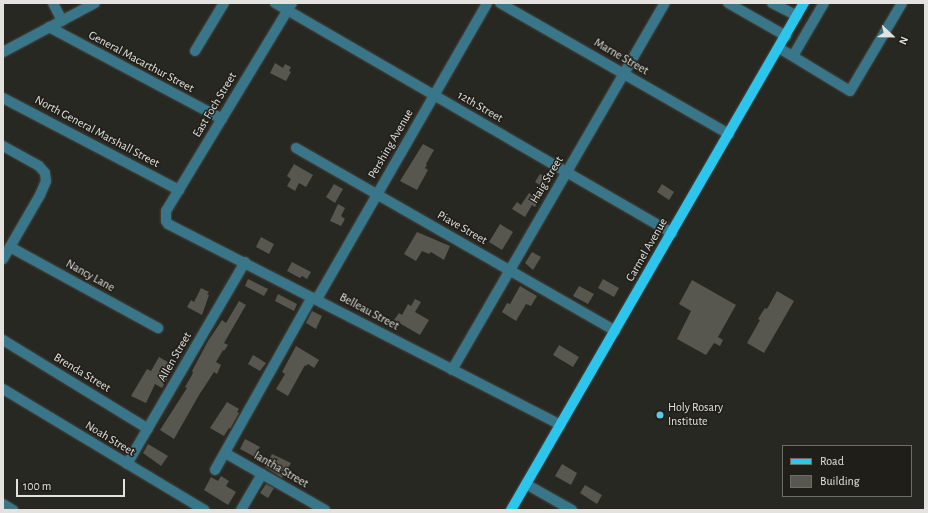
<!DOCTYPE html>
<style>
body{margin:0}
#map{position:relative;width:928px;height:513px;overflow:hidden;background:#282822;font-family:"Alegreya Sans",sans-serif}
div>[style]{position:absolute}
.building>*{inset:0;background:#57564f}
.roads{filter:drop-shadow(0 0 1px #464640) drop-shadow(0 0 1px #464640)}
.minor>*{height:10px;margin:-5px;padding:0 5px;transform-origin:5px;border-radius:5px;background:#397689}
.major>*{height:10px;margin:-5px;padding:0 5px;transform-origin:5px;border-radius:5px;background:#2ec5ec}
.dots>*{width:11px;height:11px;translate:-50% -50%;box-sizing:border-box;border:2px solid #1f1e19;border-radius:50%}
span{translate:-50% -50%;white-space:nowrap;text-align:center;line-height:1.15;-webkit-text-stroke:3px #1f1e19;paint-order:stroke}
.street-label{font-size:12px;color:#e3e2de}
.poi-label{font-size:12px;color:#e3e2de}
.left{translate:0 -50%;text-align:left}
.frame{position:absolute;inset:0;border:4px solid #e3e2de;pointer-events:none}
.legend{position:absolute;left:782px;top:445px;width:130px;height:52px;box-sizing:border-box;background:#1f1e19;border:1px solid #6d6c68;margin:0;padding:5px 7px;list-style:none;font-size:12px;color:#e3e2de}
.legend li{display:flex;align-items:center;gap:8px;height:20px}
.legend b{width:20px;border:1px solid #6d6c68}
.north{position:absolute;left:872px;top:16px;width:40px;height:40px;-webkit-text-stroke:3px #1f1e19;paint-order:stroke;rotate:112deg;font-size:11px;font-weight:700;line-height:16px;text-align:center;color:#e3e2de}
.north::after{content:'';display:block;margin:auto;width:14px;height:18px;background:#e3e2de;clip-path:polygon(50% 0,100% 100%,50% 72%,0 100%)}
.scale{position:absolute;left:16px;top:479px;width:109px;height:18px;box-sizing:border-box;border:2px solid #e3e2de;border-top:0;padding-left:5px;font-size:12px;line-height:14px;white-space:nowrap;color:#e3e2de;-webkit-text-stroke:3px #1f1e19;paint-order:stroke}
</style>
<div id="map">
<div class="building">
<div style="clip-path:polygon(275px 63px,283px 68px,285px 64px,291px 67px,289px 71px,291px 72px,286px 81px,270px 73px)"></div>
<div style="clip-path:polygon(423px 144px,434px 150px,426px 164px,427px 165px,425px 168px,428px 170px,417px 190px,400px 181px)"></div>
<div style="clip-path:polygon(294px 164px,313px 175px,306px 187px,299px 183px,295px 191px,287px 186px,291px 179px,287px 176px)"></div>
<div style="clip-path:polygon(540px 174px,548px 178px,543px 187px,535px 182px)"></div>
<div style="clip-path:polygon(334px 184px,343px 189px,335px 203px,326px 197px)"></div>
<div style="clip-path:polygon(662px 184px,674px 192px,669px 200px,657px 192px)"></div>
<div style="clip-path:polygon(529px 193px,539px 201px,535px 207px,532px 205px,525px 217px,512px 209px,517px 202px,521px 205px)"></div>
<div style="clip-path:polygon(338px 204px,345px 208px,341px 216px,345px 219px,341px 226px,330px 221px)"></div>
<div style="clip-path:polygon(500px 224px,513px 232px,502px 250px,489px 242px)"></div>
<div style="clip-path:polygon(417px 232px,450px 246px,444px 260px,431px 252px,429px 254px,422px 251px,416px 261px,404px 254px)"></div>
<div style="clip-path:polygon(261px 237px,274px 244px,269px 254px,256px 247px)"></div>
<div style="clip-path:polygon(532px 252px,541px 257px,533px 270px,525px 263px)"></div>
<div style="clip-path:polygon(292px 262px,311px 272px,307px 279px,302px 276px,300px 278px,287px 271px)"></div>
<div style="clip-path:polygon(248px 279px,268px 289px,264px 296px,245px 286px)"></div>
<div style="clip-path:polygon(603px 279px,619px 288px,614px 297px,598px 288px)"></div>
<div style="clip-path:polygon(692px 280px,736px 305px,718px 337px,723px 340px,720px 346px,714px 343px,706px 355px,677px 339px,691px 311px,679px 304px)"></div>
<div style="clip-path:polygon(520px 286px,537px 296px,531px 306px,526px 304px,516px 321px,502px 312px,507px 303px,510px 304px)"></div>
<div style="clip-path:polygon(579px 286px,594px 294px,588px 304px,573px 296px)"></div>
<div style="clip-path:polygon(201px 288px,209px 292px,207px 294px,209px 295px,202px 315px,187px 307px,191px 300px,194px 302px)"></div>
<div style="clip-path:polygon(777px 291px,794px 301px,764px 353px,747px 343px,760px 320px,758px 319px,765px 308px,767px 309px)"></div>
<div style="clip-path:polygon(278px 294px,297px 304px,294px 311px,275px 301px)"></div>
<div style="clip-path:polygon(415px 299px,421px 302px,415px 312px,429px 320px,420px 335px,394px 320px,399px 313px,402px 315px,408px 304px,411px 306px)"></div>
<div style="clip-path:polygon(239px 301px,246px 305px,224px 343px,228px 345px,224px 351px,223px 350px,216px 362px,221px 365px,217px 374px,214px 372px,199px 395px,174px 439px,160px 430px,187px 388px,185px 387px,192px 375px,193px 372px,192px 371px,208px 341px,222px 320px,226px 323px)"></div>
<div style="clip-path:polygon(312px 311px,322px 316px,316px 329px,306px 323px)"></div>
<div style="clip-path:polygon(559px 345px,579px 357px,573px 367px,553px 355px)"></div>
<div style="clip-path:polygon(296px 346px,319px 360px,314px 368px,308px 364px,306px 366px,305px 365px,288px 396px,276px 389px,285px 374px,282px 372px)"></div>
<div style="clip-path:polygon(253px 355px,266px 363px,260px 371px,248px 364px)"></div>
<div style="clip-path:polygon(159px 357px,175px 366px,162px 388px,155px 384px,146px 403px,131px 396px,147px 369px,151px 371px)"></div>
<div style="clip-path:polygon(227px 402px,239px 409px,237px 412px,239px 413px,230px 429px,229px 428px,224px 436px,210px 428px)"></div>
<div style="clip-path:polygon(245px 439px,260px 447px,258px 450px,261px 452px,257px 458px,240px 449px)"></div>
<div style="clip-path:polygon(148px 444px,168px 456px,161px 466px,143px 453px)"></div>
<div style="clip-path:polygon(272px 454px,291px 463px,282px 478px,265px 467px)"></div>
<div style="clip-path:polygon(562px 464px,577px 473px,571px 485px,555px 476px)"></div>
<div style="clip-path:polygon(221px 476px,229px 481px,226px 486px,236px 492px,228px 505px,204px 490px,211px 477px,218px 481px)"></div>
<div style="clip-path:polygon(266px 484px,274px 488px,268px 498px,260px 493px)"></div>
<div style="clip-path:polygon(585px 485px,602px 495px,597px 504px,580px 493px)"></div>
</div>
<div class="roads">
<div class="minor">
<div style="left:53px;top:3px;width:20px;rotate:63deg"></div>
<div style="left:275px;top:3px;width:459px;rotate:30.1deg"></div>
<div style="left:292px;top:3px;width:243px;rotate:121.2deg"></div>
<div style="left:166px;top:211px;width:10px;rotate:90deg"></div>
<div style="left:166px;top:221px;width:4px;rotate:56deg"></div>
<div style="left:168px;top:224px;width:441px;rotate:27.1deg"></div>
<div style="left:500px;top:3px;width:264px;rotate:29.8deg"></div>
<div style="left:728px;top:3px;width:67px;rotate:29.6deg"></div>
<div style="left:772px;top:3px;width:28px;rotate:27deg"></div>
<div style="left:49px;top:27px;width:196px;rotate:28deg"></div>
<div style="left:779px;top:48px;width:83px;rotate:31.2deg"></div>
<div style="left:850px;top:91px;width:102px;rotate:-59.4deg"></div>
<div style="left:195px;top:51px;width:56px;rotate:-58.9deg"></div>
<div style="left:3px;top:52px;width:104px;rotate:-28deg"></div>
<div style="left:793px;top:56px;width:61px;rotate:-59.7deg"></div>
<div style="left:3px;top:98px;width:199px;rotate:27.6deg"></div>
<div style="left:3px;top:146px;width:41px;rotate:29.1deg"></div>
<div style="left:39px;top:166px;width:9px;rotate:49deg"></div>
<div style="left:45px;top:173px;width:8px;rotate:83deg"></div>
<div style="left:46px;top:181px;width:15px;rotate:113deg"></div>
<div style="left:40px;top:195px;width:74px;rotate:120deg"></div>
<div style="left:296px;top:148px;width:368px;rotate:29.8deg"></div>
<div style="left:10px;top:247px;width:169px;rotate:28.7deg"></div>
<div style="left:317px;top:299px;width:341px;rotate:-60.1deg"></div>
<div style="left:3px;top:340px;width:170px;rotate:31.5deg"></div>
<div style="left:452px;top:370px;width:424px;rotate:-59.9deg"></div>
<div style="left:3px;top:389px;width:235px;rotate:31deg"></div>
<div style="left:225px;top:453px;width:115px;rotate:29.7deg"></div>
<div style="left:127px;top:464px;width:234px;rotate:-59.7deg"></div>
<div style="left:215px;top:470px;width:198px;rotate:-60.7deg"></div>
<div style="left:526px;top:484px;width:53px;rotate:29.5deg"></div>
<div style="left:3px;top:504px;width:12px;rotate:31deg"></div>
<div style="left:241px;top:510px;width:42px;rotate:-59.7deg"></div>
</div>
<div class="major">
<div style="left:511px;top:510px;width:586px;rotate:-59.98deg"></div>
</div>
</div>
<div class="dots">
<div style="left:660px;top:415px;background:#5cc7e7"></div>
</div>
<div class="street-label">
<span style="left:621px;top:57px;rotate:30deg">Marne Street</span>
<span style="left:141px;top:62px;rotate:28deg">General Macarthur Street</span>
<span style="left:215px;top:105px;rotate:-59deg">East Foch Street</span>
<span style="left:480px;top:107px;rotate:30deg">12th Street</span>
<span style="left:97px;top:132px;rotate:28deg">North General Marshall Street</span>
<span style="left:391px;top:144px;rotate:-60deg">Pershing Avenue</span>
<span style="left:547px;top:180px;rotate:-59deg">Haig Street</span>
<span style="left:462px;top:228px;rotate:30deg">Piave Street</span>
<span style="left:647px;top:250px;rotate:-60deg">Carmel Avenue</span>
<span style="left:90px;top:276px;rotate:29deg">Nancy Lane</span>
<span style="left:369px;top:312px;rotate:28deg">Belleau Street</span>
<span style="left:175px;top:357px;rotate:-60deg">Allen Street</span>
<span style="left:82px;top:373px;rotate:31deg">Brenda Street</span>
<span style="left:110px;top:439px;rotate:31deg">Noah Street</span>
<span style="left:281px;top:470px;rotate:30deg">Iantha Street</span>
</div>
<div class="poi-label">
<span class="left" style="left:668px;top:415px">Holy Rosary<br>Institute</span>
</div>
<div class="frame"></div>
<ul class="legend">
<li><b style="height:5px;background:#2ec5ec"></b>Road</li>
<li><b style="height:11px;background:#57564f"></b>Building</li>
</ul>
<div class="north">N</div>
<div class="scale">100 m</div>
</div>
